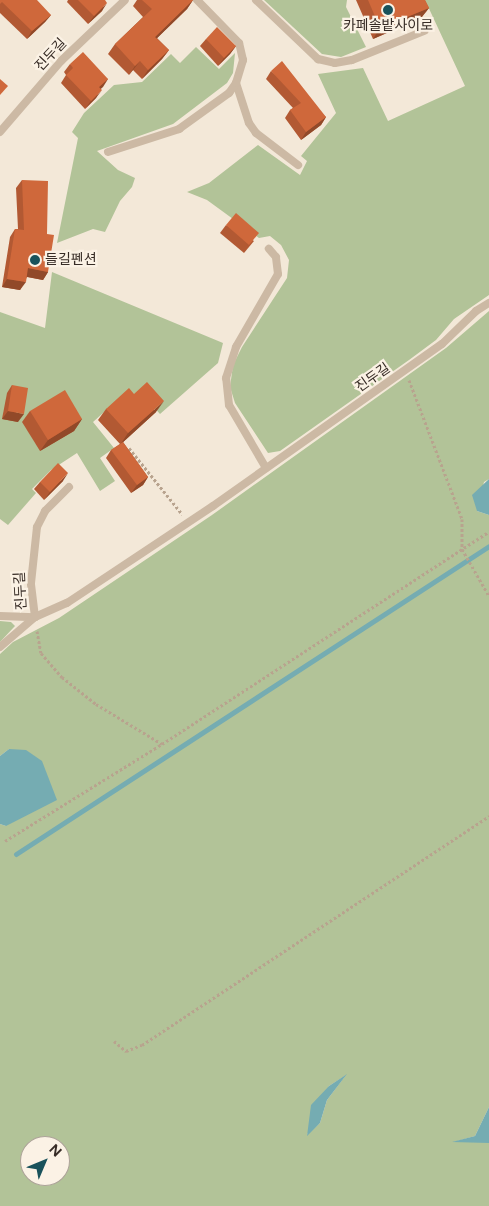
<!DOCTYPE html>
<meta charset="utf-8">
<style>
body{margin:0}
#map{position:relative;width:489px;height:1206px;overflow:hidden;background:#f3e8d8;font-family:Figtree,"Noto Sans KR",sans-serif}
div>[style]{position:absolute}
.green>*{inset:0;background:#b2c398}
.water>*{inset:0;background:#75acb2}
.stream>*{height:5px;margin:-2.5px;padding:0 2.5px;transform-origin:2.5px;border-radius:2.5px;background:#75acb2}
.path>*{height:3px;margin-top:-1.5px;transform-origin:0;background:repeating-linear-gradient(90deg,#b8a38e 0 2.5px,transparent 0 5px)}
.lane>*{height:8px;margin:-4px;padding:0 4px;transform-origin:4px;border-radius:4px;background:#ccb9a4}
.wall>*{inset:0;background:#b25933}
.shaded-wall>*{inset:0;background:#914929}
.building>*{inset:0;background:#cf683b}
.dots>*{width:14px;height:14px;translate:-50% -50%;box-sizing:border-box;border:2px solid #fbf2e5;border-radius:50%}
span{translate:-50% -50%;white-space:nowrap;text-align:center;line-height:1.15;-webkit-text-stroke:4.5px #fbf2e5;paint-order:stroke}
.poi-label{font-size:14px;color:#372c26}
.left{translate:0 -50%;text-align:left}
.street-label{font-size:14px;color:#372c26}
.north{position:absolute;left:20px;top:1136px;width:50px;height:50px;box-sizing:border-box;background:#fbf2e5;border:1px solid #ada399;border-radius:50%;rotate:45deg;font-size:14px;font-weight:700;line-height:20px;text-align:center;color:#372c26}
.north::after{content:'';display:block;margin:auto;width:18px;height:22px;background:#19525b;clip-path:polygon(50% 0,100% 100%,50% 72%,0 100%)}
</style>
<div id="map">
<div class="green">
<div style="clip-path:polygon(264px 0,347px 0,346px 7px,366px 47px,341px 57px,322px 54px)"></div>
<div style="clip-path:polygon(425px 0,489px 0,489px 295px,454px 319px,436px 340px,409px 360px,280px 451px,268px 453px,235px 403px,230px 387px,233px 365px,242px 347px,287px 278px,289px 260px,281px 245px,270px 236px,259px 238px,207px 200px,187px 192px,209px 183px,258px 145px,300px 175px,307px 161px,301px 156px,336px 113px,318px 74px,363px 68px,388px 121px,465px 86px)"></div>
<div style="clip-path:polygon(196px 47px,219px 69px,235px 53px,233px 73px,227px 83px,173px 124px,97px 151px,118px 170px,135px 178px,132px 187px,120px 201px,105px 232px,93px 229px,57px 243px,78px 138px,72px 132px,84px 113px,114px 85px,142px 82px,171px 54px,180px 63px)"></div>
<div style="clip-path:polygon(52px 272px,223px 343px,218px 363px,160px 414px,139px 391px,127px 401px,122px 396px,93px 422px,114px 448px,100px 458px,115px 481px,100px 491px,77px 453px,51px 470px,32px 489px,36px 493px,8px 525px,0 519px,0 312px,45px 328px)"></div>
<div style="clip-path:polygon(evenodd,489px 311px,489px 479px,484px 482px,477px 511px,489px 515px,489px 1107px,475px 1136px,454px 1142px,489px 1142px,489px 1206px,0 1206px,0 824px,6px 826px,9px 749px,0 756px,0 654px,13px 642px,59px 618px,212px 515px,446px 348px,489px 311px,346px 1075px,327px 1100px,320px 1123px,307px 1135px,329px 1086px,346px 1075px,489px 311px,30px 1146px,60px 1146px,60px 1176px,30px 1176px,30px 1146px)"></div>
<div style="clip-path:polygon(0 621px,11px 622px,15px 626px,0 642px)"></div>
</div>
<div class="water">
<div style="clip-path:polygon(489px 479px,489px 515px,477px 511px,472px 495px)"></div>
<div style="clip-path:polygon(9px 749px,26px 750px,42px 761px,57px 800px,6px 826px,0 824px,0 756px)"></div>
<div style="clip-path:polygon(347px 1074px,327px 1100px,320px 1123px,307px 1136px,311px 1105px,329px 1086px)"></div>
<div style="clip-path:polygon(489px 1107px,489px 1143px,452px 1142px,475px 1136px)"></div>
</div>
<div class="stream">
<div style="left:16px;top:854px;width:564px;rotate:-33.07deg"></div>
</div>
<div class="path">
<div style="left:409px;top:380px;width:149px;rotate:69.1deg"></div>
<div style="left:462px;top:519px;width:30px;rotate:90deg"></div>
<div style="left:462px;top:549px;width:54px;rotate:60.1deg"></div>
<div style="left:129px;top:448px;width:85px;rotate:51.2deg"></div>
<div style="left:37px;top:631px;width:22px;rotate:80deg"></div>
<div style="left:41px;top:653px;width:32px;rotate:49deg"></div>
<div style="left:62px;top:677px;width:43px;rotate:38.5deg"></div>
<div style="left:96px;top:704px;width:77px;rotate:31.2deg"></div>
<div style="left:5px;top:841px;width:185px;rotate:-31.7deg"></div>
<div style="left:162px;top:744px;width:390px;rotate:-33deg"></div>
<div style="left:114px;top:1041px;width:16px;rotate:40deg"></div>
<div style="left:126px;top:1051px;width:17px;rotate:-21deg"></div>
<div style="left:142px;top:1045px;width:416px;rotate:-33.4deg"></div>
</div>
<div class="lane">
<div style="left:256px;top:0;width:86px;rotate:43.6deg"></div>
<div style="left:318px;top:59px;width:17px;rotate:13deg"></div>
<div style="left:335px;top:63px;width:17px;rotate:-10deg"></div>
<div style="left:352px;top:60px;width:78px;rotate:-21.9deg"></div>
<div style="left:236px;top:83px;width:42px;rotate:72deg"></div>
<div style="left:249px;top:123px;width:12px;rotate:55deg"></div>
<div style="left:256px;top:133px;width:53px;rotate:37.3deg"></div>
<div style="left:0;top:132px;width:94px;rotate:-49.3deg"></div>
<div style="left:61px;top:61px;width:88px;rotate:-43.6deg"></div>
<div style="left:108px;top:152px;width:75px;rotate:-17.9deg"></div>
<div style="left:179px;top:129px;width:62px;rotate:-35.8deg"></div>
<div style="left:229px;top:93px;width:12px;rotate:-55deg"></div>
<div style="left:236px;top:83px;width:24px;rotate:-73deg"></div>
<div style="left:243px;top:60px;width:17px;rotate:-103deg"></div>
<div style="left:239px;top:43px;width:60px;rotate:-134.3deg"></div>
<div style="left:266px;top:468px;width:73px;rotate:-120.4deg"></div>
<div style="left:229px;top:405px;width:27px;rotate:-96deg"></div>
<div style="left:226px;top:378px;width:33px;rotate:-72deg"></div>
<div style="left:236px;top:347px;width:84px;rotate:-60.1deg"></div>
<div style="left:278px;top:274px;width:17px;rotate:-97deg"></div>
<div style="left:276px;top:257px;width:11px;rotate:-131deg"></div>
<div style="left:0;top:616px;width:35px;rotate:2deg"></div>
<div style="left:35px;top:617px;width:34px;rotate:-97deg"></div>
<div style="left:31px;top:583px;width:56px;rotate:-83.9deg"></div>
<div style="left:37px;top:527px;width:18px;rotate:-63deg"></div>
<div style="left:45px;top:511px;width:34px;rotate:-45deg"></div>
<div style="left:0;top:647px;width:46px;rotate:-40.6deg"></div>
<div style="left:35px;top:617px;width:35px;rotate:-24deg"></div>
<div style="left:67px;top:603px;width:175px;rotate:-33.6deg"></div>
<div style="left:213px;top:506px;width:281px;rotate:-35.3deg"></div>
<div style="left:442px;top:344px;width:47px;rotate:-44.1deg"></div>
<div style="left:476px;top:311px;width:15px;rotate:-32deg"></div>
</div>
<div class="wall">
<div style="clip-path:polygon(0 0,51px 15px,45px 22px,27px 39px,0 13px)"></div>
<div style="clip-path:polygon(68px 0,105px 0,102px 11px,88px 24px,67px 2px)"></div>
<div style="clip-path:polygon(137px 0,193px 0,187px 9px,157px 38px,169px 50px,162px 59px,142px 79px,133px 70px,129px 75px,108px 54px,115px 44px,143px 17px,133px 6px)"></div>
<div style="clip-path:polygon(356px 0,425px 0,429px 8px,421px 18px,373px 39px)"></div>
<div style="clip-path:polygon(206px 39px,236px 46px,230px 54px,218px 66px,200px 46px)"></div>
<div style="clip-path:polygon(70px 64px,108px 79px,100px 89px,96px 98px,85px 109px,61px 83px,66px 75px,64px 72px)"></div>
<div style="clip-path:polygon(271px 71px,326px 117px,321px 125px,301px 140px,285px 118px,290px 110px,293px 108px,266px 79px)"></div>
<div style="clip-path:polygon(22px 180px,47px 234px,48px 272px,43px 280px,27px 277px,20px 290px,2px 287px,10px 237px,15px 229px,18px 229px,16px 188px)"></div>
<div style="clip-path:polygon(226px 225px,254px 241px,244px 253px,220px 233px)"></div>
<div style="clip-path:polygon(12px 385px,18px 422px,2px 419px,7px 393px)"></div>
<div style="clip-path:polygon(134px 394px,156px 412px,123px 442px,148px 477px,143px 485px,131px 493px,106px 458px,111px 450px,120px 444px,98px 420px,106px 409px)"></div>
<div style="clip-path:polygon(30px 411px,82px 419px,74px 431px,40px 451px,22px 422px)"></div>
<div style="clip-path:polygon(63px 481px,44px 500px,34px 489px,40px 482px)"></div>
</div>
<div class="shaded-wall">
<div style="clip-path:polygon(193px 0,187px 9px,149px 46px,155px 37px)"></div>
<div style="clip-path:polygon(107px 3px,102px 11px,88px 24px,94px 16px)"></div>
<div style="clip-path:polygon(429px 8px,421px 18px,373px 39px,380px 28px)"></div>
<div style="clip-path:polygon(51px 15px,45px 22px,27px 39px,32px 31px)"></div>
<div style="clip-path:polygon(236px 46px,230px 54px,218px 66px,224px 58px)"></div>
<div style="clip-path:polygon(169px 50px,162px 59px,142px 79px,148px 70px)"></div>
<div style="clip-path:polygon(140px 61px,133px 70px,129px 75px,135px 66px)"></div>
<div style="clip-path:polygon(108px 79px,103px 87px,94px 95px,99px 87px)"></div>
<div style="clip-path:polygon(102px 90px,96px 98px,85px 109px,91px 101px)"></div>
<div style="clip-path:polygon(326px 117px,321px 125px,301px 140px,306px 132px)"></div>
<div style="clip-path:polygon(28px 268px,48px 272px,43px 280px,23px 276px)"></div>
<div style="clip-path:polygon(7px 279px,26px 282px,20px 290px,2px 287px)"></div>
<div style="clip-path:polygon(164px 401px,156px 412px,120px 445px,128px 433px)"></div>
<div style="clip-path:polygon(8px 411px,24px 414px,18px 422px,2px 419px)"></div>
<div style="clip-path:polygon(82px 419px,74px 431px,40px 451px,48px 440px)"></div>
<div style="clip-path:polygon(68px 473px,63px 481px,44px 500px,50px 492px)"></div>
<div style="clip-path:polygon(148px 477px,143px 485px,131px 493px,137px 485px)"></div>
</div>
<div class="building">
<div style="clip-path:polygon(0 0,37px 0,51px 15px,32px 31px,2px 2px,0 4px)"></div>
<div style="clip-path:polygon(78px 0,105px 0,107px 3px,94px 16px)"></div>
<div style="clip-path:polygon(142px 0,193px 0,155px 37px,169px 50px,148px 70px,140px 61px,135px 66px,115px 44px,152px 9px)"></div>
<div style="clip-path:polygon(368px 0,425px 0,429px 8px,380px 28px)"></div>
<div style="clip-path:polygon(217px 27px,236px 46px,224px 58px,206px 39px)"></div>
<div style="clip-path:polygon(83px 52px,108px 79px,99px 87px,102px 90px,91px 101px,66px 75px,73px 68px,70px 64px)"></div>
<div style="clip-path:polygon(282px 61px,326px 117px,306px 132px,290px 110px,301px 103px,271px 71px)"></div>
<div style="clip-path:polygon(0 79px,8px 86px,0 95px)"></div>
<div style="clip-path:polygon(22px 180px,48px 181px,47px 234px,54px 235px,48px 272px,28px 268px,26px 282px,7px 279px,15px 229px,24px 230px)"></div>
<div style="clip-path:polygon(236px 213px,259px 233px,249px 245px,226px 225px)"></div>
<div style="clip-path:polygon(147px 382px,164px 401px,128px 433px,106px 409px,129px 388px,134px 394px)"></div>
<div style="clip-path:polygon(12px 385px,28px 388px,24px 414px,8px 411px)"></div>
<div style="clip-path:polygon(65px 390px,82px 419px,48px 440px,30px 411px)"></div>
<div style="clip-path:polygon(123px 442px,148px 477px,137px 485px,111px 450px)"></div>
<div style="clip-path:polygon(58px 463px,68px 473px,50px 492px,40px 482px)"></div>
</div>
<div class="dots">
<div style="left:388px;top:10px;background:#19525b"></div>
<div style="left:35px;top:260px;background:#19525b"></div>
</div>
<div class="poi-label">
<span style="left:388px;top:26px">카페솔밭사이로</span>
<span class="left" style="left:45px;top:260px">들길펜션</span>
</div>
<div class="street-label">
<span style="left:51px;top:55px;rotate:-47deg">진두길</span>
<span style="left:373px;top:378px;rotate:-35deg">진두길</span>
<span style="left:21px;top:591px;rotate:-93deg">진두길</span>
</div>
<div class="north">N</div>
</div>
